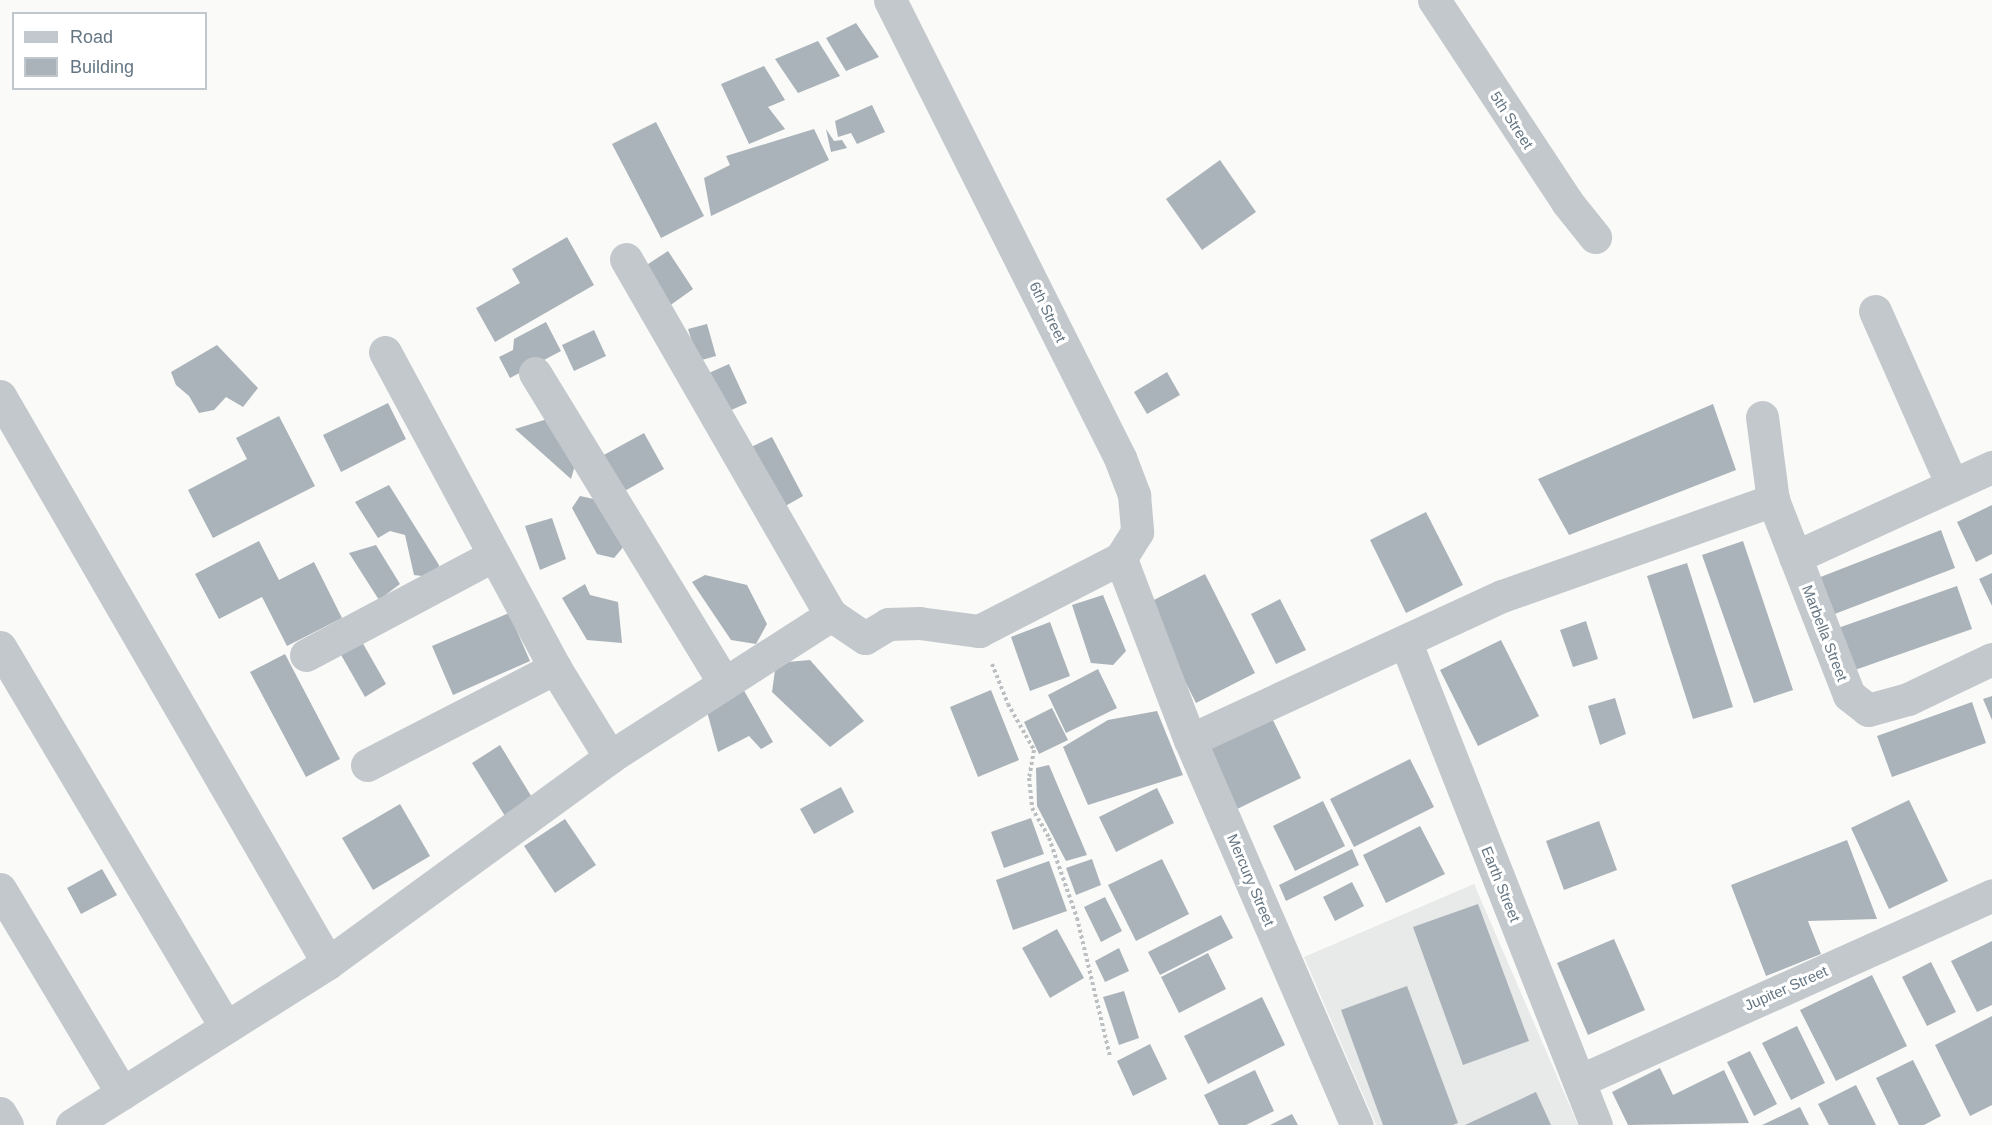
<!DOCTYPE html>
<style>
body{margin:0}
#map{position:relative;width:1992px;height:1125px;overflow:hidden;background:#fafaf8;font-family:Helvetica,sans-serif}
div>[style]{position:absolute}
.built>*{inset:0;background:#e8e9e9}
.building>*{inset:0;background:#aab3b9}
.path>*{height:4px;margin-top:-2px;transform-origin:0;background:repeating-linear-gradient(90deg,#bbbfc2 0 3px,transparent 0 6px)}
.street>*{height:33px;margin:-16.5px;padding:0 16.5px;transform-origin:16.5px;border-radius:16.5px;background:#c3c8cc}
span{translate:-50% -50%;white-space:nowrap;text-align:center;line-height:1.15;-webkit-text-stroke:6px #fff;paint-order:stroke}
.street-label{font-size:15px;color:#657683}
.legend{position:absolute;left:12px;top:12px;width:195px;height:78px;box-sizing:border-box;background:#fff;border:2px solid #c1c8cd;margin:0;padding:8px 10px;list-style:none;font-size:18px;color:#657683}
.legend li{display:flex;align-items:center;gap:12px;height:30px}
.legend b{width:30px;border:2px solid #c1c8cd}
</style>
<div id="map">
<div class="built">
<div style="clip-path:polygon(1474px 884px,1578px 1125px,1376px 1125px,1304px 957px)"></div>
</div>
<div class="building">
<div style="clip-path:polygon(856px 23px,879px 57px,846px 71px,826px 38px)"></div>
<div style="clip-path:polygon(818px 41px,840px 76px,798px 93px,775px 59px)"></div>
<div style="clip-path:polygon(764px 66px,785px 100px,768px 107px,785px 129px,749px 144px,721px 84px)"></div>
<div style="clip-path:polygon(872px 105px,885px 132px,857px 144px,851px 133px,838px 137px,835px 121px)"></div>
<div style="clip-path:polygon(656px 122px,704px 216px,661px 238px,612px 144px)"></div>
<div style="clip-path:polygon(814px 129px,829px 160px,711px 216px,704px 178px,730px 165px,726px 156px)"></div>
<div style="clip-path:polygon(826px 129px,834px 141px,842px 140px,847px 148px,831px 152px)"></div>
<div style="clip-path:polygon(1220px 160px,1256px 212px,1202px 250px,1166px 199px)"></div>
<div style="clip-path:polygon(567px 237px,594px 285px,495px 342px,476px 308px,520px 283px,512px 269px)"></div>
<div style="clip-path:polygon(668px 251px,693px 289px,665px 309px,639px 270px)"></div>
<div style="clip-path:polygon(546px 322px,561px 351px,510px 378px,499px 357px,513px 350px,514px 339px)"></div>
<div style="clip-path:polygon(707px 324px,716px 356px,698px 361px,688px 329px)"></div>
<div style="clip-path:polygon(594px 330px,606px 356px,574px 371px,562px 345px)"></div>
<div style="clip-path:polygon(217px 345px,258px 388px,243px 407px,226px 397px,214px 410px,199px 413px,189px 396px,176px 385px,171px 372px)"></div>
<div style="clip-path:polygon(729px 364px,747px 403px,718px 416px,700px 377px)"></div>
<div style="clip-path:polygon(1167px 372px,1180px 395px,1147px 414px,1134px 392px)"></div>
<div style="clip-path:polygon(388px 403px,406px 439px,341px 472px,323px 435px)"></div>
<div style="clip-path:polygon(1713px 404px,1736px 470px,1569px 535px,1538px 479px)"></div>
<div style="clip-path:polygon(279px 416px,315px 486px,213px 538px,188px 490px,247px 459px,236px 438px)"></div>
<div style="clip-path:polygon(557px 416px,578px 455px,571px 479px,515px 429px)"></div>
<div style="clip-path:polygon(644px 433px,664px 469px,621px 493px,602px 456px)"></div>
<div style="clip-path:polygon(772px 437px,803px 496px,773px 513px,741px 452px)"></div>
<div style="clip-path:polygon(389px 485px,439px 565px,438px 578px,414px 575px,405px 535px,390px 531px,378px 538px,355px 502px)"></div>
<div style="clip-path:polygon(580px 496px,603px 501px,630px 539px,614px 558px,597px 554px,572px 508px)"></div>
<div style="clip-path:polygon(1992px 505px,1992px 554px,1976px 562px,1957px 522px)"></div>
<div style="clip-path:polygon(1426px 512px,1463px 585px,1406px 613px,1370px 540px)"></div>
<div style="clip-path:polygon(552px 518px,566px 559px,540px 570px,525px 526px)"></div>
<div style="clip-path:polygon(1941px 530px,1955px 568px,1832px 615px,1818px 578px)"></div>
<div style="clip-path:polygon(259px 541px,279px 580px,314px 562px,342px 618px,287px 646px,262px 597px,219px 619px,195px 574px)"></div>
<div style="clip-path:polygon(1743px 541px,1793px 690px,1754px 703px,1702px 555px)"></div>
<div style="clip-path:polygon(376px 545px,400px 584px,379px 600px,349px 553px)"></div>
<div style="clip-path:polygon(1687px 563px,1733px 707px,1693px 719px,1647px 576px)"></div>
<div style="clip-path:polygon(1992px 573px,1992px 606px,1979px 579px)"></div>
<div style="clip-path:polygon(1205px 574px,1255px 673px,1196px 703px,1146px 604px)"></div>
<div style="clip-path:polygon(705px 575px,747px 585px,767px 624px,756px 644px,731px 640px,692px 582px)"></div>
<div style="clip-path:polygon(585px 584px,590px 595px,618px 602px,622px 643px,587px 640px,562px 598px)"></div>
<div style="clip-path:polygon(1957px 586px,1972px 629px,1852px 671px,1838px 628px)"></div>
<div style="clip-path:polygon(1103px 595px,1126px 651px,1113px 665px,1091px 663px,1072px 605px)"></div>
<div style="clip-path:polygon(1280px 599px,1306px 650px,1276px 664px,1251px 614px)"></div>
<div style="clip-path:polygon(509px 613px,530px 661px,453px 695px,432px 646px)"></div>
<div style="clip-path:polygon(1586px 621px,1598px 659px,1573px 667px,1560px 630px)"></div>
<div style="clip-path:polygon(1050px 622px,1070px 676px,1030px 691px,1011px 637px)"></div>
<div style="clip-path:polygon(357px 633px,386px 684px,365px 697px,336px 646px)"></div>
<div style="clip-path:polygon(1501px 640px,1539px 716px,1478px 746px,1440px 670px)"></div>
<div style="clip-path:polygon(285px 654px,340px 759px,306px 777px,250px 672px)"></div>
<div style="clip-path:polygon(810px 660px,864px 721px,830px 747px,772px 692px,776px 663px)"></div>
<div style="clip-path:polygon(1098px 669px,1117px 708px,1066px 733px,1048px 695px)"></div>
<div style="clip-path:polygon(742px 687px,773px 742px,761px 749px,749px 736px,718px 752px,706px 708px)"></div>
<div style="clip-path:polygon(991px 690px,1019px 760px,978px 777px,950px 707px)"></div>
<div style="clip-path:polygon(1992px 696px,1992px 720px,1983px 699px)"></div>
<div style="clip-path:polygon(1615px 698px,1626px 734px,1600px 745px,1588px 706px)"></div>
<div style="clip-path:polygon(1972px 702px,1986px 743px,1892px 777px,1877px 736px)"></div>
<div style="clip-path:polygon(1052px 708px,1068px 740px,1039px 754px,1024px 722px)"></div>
<div style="clip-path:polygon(1157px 711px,1183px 775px,1088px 805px,1063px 747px,1108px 720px)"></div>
<div style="clip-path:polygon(1270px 714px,1301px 778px,1233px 811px,1201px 749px)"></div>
<div style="clip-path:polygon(500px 745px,533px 799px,505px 816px,472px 763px)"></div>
<div style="clip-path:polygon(1410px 759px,1434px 807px,1354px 847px,1330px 799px)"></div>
<div style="clip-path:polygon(1049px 765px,1087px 855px,1066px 861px,1037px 806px,1036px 768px)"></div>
<div style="clip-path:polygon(841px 787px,854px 812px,814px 834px,800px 809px)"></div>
<div style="clip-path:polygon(1157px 788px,1174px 823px,1116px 852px,1099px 817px)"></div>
<div style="clip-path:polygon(1909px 800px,1948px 881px,1889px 909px,1851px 828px)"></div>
<div style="clip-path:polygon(1323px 801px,1345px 846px,1295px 871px,1273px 826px)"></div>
<div style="clip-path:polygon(400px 804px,430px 856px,373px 890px,342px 838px)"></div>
<div style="clip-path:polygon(1031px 818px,1044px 854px,1004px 868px,991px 832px)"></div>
<div style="clip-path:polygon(565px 819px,596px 865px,555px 893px,524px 846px)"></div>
<div style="clip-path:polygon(1599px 821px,1617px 870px,1564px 890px,1546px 841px)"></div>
<div style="clip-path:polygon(1420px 826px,1445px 874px,1386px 903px,1363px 855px)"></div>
<div style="clip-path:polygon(1847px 840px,1877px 919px,1808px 921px,1821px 954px,1766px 976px,1731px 885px)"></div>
<div style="clip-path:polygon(1352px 849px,1359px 865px,1286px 901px,1279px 885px)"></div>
<div style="clip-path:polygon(1092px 859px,1101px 885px,1076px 895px,1066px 868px)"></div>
<div style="clip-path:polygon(1162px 859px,1189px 914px,1136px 941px,1108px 885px)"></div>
<div style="clip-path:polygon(1049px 861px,1067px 911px,1013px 930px,996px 880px)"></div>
<div style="clip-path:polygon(102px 869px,117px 895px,81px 914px,67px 888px)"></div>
<div style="clip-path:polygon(1352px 882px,1364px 906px,1335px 921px,1323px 897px)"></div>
<div style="clip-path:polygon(1105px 897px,1122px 931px,1101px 942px,1084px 907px)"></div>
<div style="clip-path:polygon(1478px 904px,1529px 1041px,1463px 1065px,1413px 927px)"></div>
<div style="clip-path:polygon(1221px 915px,1233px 938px,1160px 975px,1148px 952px)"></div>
<div style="clip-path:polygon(1057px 929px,1084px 978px,1050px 998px,1022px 948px)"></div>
<div style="clip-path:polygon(1614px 939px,1645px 1010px,1588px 1035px,1557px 963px)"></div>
<div style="clip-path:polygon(1992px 941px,1992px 1005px,1977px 1012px,1951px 961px)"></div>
<div style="clip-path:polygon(1119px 948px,1129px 971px,1105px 982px,1095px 961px)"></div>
<div style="clip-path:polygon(1208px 953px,1226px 989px,1179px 1013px,1161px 977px)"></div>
<div style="clip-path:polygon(1931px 962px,1956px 1012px,1927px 1026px,1902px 977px)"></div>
<div style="clip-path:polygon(1872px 975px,1907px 1046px,1836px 1081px,1800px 1010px)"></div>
<div style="clip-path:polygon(1407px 986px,1458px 1123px,1453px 1125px,1383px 1125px,1341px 1010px)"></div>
<div style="clip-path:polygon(1124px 991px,1139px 1038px,1119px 1045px,1103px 997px)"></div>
<div style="clip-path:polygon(1262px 997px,1285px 1045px,1208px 1084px,1184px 1036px)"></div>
<div style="clip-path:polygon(1992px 1016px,1992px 1105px,1970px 1116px,1935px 1045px)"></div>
<div style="clip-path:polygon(1797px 1026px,1825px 1083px,1791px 1100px,1762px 1043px)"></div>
<div style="clip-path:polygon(1150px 1044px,1167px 1079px,1133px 1096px,1117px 1061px)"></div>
<div style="clip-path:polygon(1750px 1051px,1777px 1104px,1754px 1116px,1727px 1062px)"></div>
<div style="clip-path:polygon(1913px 1060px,1941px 1116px,1924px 1125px,1899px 1125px,1876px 1078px)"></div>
<div style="clip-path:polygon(1660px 1068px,1673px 1095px,1724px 1070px,1749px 1123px,1628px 1125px,1612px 1092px)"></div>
<div style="clip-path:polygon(1255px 1070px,1274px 1111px,1246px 1125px,1219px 1125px,1204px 1095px)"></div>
<div style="clip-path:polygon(1856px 1085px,1876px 1125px,1829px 1125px,1818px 1104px)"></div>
<div style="clip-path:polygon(1536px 1092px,1551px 1125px,1465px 1125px)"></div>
<div style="clip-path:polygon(1800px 1107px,1809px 1125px,1762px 1125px)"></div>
<div style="clip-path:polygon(1292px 1114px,1298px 1125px,1270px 1125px)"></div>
</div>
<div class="path">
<div style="left:992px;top:664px;width:43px;rotate:68.2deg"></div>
<div style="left:1008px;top:704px;width:53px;rotate:60.5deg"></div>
<div style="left:1034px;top:750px;width:28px;rotate:100deg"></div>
<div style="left:1029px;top:778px;width:30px;rotate:84deg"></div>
<div style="left:1032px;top:808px;width:34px;rotate:60deg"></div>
<div style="left:1049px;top:838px;width:85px;rotate:70.7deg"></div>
<div style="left:1077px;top:918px;width:143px;rotate:76.6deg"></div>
</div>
<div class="street">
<div style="left:890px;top:0;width:513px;rotate:63.33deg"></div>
<div style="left:1120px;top:458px;width:40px;rotate:69deg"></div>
<div style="left:1134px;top:495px;width:37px;rotate:85deg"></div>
<div style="left:1137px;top:532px;width:31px;rotate:122deg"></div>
<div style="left:1121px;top:558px;width:13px;rotate:72deg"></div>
<div style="left:1125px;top:570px;width:182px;rotate:69.1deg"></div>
<div style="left:1190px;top:740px;width:420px;rotate:66.6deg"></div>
<div style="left:1434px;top:0;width:242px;rotate:56.6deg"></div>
<div style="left:1567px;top:202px;width:45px;rotate:51.3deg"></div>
<div style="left:626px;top:259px;width:411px;rotate:60.1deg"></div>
<div style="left:1875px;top:311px;width:190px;rotate:66.1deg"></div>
<div style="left:385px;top:352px;width:359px;rotate:61.7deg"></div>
<div style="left:555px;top:668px;width:105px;rotate:58.3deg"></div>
<div style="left:535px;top:373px;width:363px;rotate:58.6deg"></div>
<div style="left:0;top:396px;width:655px;rotate:59.95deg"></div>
<div style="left:328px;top:963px;width:303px;rotate:147.7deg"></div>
<div style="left:1762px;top:417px;width:84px;rotate:82.5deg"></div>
<div style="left:1773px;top:500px;width:209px;rotate:68.7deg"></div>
<div style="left:1849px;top:695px;width:24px;rotate:38deg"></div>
<div style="left:1868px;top:710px;width:41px;rotate:-15.4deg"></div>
<div style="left:1908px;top:699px;width:93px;rotate:-25.5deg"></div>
<div style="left:1795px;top:557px;width:217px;rotate:-24.6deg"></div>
<div style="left:1406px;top:643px;width:518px;rotate:68.49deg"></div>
<div style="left:0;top:647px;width:442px;rotate:59.3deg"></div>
<div style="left:306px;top:655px;width:213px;rotate:-28deg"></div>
<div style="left:1190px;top:740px;width:344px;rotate:-24.8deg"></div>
<div style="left:1502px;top:596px;width:288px;rotate:-19.5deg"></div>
<div style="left:367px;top:765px;width:212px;rotate:-27.3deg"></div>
<div style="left:0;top:889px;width:238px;rotate:59.1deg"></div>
<div style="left:328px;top:963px;width:349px;rotate:-36.1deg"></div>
<div style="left:610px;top:757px;width:263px;rotate:-32.7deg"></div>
<div style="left:831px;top:615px;width:41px;rotate:34.1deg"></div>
<div style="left:865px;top:638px;width:27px;rotate:-31deg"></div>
<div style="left:888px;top:624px;width:31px;rotate:-2deg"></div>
<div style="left:919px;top:623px;width:61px;rotate:7.6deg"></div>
<div style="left:979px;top:631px;width:160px;rotate:-27.2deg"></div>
<div style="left:1579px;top:1081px;width:453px;rotate:-24.2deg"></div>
<div style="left:0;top:1113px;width:14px;rotate:60deg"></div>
</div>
<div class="street-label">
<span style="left:1512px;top:120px;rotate:57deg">5th Street</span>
<span style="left:1048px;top:312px;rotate:64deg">6th Street</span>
<span style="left:1825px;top:633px;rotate:69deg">Marbella Street</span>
<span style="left:1251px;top:880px;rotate:67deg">Mercury Street</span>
<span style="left:1501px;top:884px;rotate:68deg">Earth Street</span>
<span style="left:1786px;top:988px;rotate:-24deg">Jupiter Street</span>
</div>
<ul class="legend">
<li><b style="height:8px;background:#c3c8cc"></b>Road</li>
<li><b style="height:16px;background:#aab3b9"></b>Building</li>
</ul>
</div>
